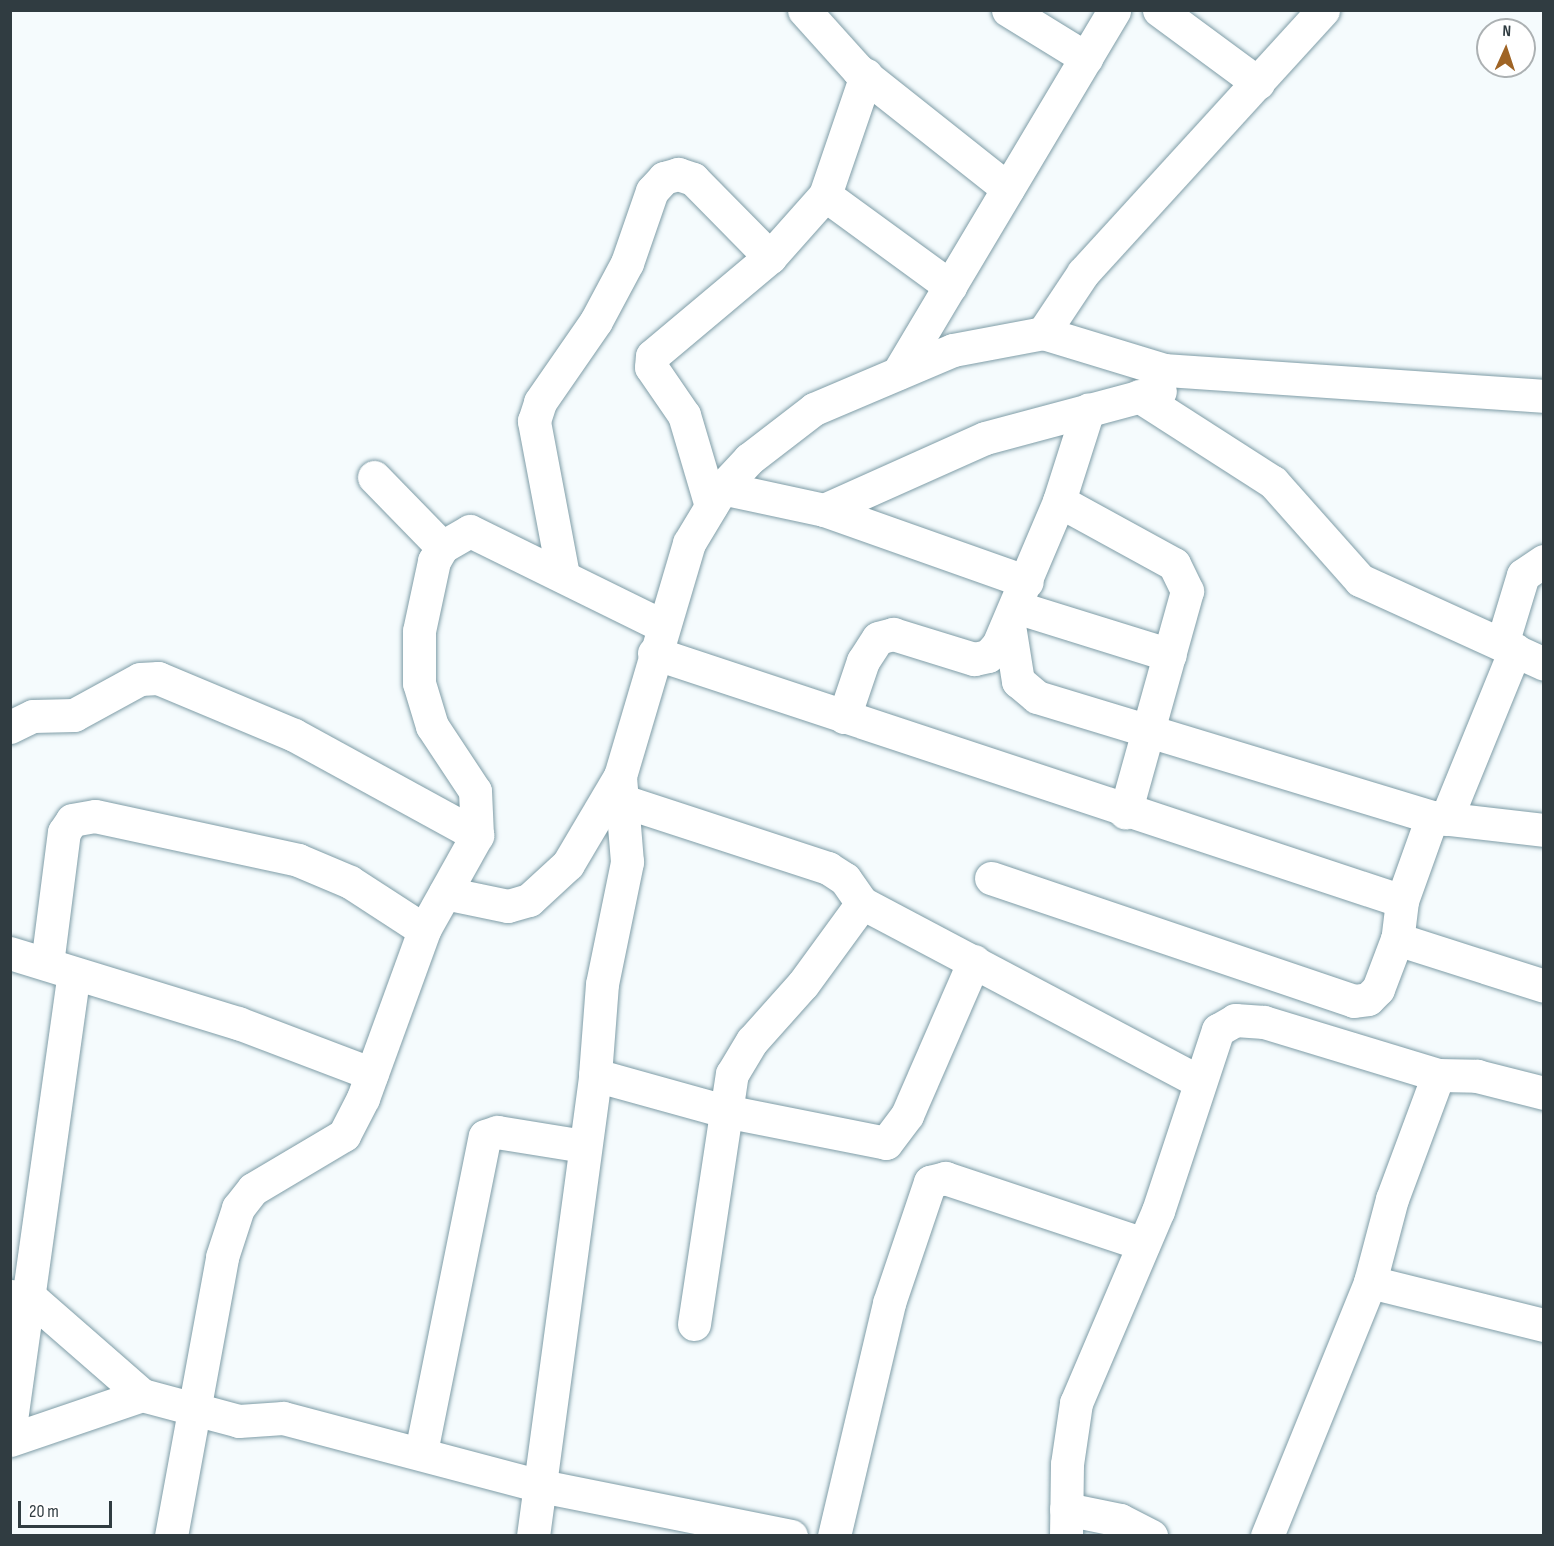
<!DOCTYPE html>
<style>
body{margin:0}
#map{position:relative;width:1554px;height:1546px;overflow:hidden;background:#f5fbfd;font-family:"Sofia Sans Condensed",sans-serif}
div>[style]{position:absolute}
.roads{filter:drop-shadow(0 0 2px #7f9da7) drop-shadow(0 0 2px #7f9da7)}
.minor>*{height:33px;margin:-16.5px;padding:0 16.5px;transform-origin:16.5px;border-radius:16.5px;background:#fff}
.tertiary>*{height:33px;margin:-16.5px;padding:0 16.5px;transform-origin:16.5px;border-radius:16.5px;background:#fff}
span{translate:-50% -50%;white-space:nowrap;text-align:center;line-height:1.15;-webkit-text-stroke:4.5px #fff;paint-order:stroke}
.frame{position:absolute;inset:0;border:12px solid #303c41;pointer-events:none}
.north{position:absolute;left:1476px;top:18px;width:60px;height:60px;box-sizing:border-box;background:#fff;border:2px solid #acb1b3;border-radius:50%;rotate:3deg;font-size:16px;font-weight:700;line-height:24px;text-align:center;color:#303c41}
.north::after{content:'';display:block;margin:auto;width:21px;height:27px;background:#9f6425;clip-path:polygon(50% 0,100% 100%,50% 72%,0 100%)}
.scale{position:absolute;left:18px;top:1501px;width:94px;height:27px;box-sizing:border-box;border:3px solid #303c41;border-top:0;padding-left:8px;font-size:18px;line-height:21px;white-space:nowrap;color:#303c41;-webkit-text-stroke:4px #fff;paint-order:stroke}
</style>
<div id="map">
<div class="roads">
<div class="minor">
<div style="left:804px;top:10px;width:81px;rotate:48deg"></div>
<div style="left:858px;top:70px;width:191px;rotate:38.4deg"></div>
<div style="left:1008px;top:10px;width:92px;rotate:31.6deg"></div>
<div style="left:1159px;top:10px;width:123px;rotate:36.4deg"></div>
<div style="left:825px;top:195px;width:155px;rotate:36.1deg"></div>
<div style="left:1043px;top:333px;width:127px;rotate:16.9deg"></div>
<div style="left:1165px;top:370px;width:380px;rotate:3.9deg"></div>
<div style="left:898px;top:373px;width:422px;rotate:-59.2deg"></div>
<div style="left:1139px;top:396px;width:159px;rotate:32.7deg"></div>
<div style="left:1273px;top:482px;width:131px;rotate:48.4deg"></div>
<div style="left:1360px;top:580px;width:202px;rotate:24.5deg"></div>
<div style="left:374px;top:477px;width:98px;rotate:45.8deg"></div>
<div style="left:722px;top:488px;width:104px;rotate:12.2deg"></div>
<div style="left:824px;top:510px;width:215px;rotate:19.5deg"></div>
<div style="left:1059px;top:501px;width:131px;rotate:28.7deg"></div>
<div style="left:1174px;top:564px;width:30px;rotate:64deg"></div>
<div style="left:1187px;top:591px;width:230px;rotate:105.6deg"></div>
<div style="left:711px;top:506px;width:95px;rotate:-106.5deg"></div>
<div style="left:684px;top:415px;width:58px;rotate:-124.5deg"></div>
<div style="left:651px;top:367px;width:11px;rotate:-85deg"></div>
<div style="left:652px;top:356px;width:154px;rotate:-40deg"></div>
<div style="left:770px;top:257px;width:83px;rotate:-48.4deg"></div>
<div style="left:825px;top:195px;width:127px;rotate:-71.1deg"></div>
<div style="left:824px;top:510px;width:176px;rotate:-24.1deg"></div>
<div style="left:985px;top:438px;width:181px;rotate:-15deg"></div>
<div style="left:563px;top:575px;width:157px;rotate:-100.7deg"></div>
<div style="left:534px;top:421px;width:20px;rotate:-72deg"></div>
<div style="left:540px;top:402px;width:98px;rotate:-55.3deg"></div>
<div style="left:596px;top:321px;width:66px;rotate:-61.9deg"></div>
<div style="left:627px;top:263px;width:76px;rotate:-70.9deg"></div>
<div style="left:652px;top:191px;width:18px;rotate:-47deg"></div>
<div style="left:664px;top:178px;width:15px;rotate:-16deg"></div>
<div style="left:678px;top:174px;width:16px;rotate:18deg"></div>
<div style="left:693px;top:179px;width:110px;rotate:45.4deg"></div>
<div style="left:1016px;top:607px;width:161px;rotate:17.3deg"></div>
<div style="left:1009px;top:625px;width:57px;rotate:80.9deg"></div>
<div style="left:1018px;top:681px;width:25px;rotate:40deg"></div>
<div style="left:1037px;top:697px;width:413px;rotate:16.9deg"></div>
<div style="left:1432px;top:817px;width:113px;rotate:6.6deg"></div>
<div style="left:1502px;top:644px;width:72px;rotate:-73.1deg"></div>
<div style="left:1523px;top:575px;width:25px;rotate:-34deg"></div>
<div style="left:654px;top:653px;width:788px;rotate:18.34deg"></div>
<div style="left:844px;top:717px;width:59px;rotate:-71.3deg"></div>
<div style="left:863px;top:661px;width:27px;rotate:-57deg"></div>
<div style="left:878px;top:638px;width:16px;rotate:-15deg"></div>
<div style="left:893px;top:634px;width:85px;rotate:17.2deg"></div>
<div style="left:974px;top:659px;width:14px;rotate:-12deg"></div>
<div style="left:988px;top:656px;width:15px;rotate:-48deg"></div>
<div style="left:998px;top:645px;width:156px;rotate:-67deg"></div>
<div style="left:1059px;top:501px;width:96px;rotate:-72.3deg"></div>
<div style="left:10px;top:727px;width:25px;rotate:-26deg"></div>
<div style="left:33px;top:716px;width:41px;rotate:-1.4deg"></div>
<div style="left:74px;top:715px;width:75px;rotate:-28.6deg"></div>
<div style="left:140px;top:679px;width:18px;rotate:-3deg"></div>
<div style="left:158px;top:678px;width:147px;rotate:22.7deg"></div>
<div style="left:294px;top:735px;width:209px;rotate:28.7deg"></div>
<div style="left:623px;top:801px;width:216px;rotate:18.1deg"></div>
<div style="left:828px;top:868px;width:20px;rotate:33deg"></div>
<div style="left:845px;top:879px;width:29px;rotate:55deg"></div>
<div style="left:862px;top:903px;width:382px;rotate:27.9deg"></div>
<div style="left:1432px;top:817px;width:89px;rotate:109.7deg"></div>
<div style="left:1402px;top:901px;width:38px;rotate:97deg"></div>
<div style="left:1397px;top:939px;width:154px;rotate:17.7deg"></div>
<div style="left:1446px;top:819px;width:183px;rotate:-67.8deg"></div>
<div style="left:991px;top:878px;width:383px;rotate:18.7deg"></div>
<div style="left:1354px;top:1001px;width:14px;rotate:-8deg"></div>
<div style="left:1368px;top:999px;width:14px;rotate:-45deg"></div>
<div style="left:1378px;top:989px;width:53px;rotate:-69.2deg"></div>
<div style="left:445px;top:893px;width:64px;rotate:11.7deg"></div>
<div style="left:508px;top:906px;width:22px;rotate:-16deg"></div>
<div style="left:529px;top:900px;width:53px;rotate:-42.7deg"></div>
<div style="left:568px;top:864px;width:102px;rotate:-59.4deg"></div>
<div style="left:10px;top:953px;width:239px;rotate:17.1deg"></div>
<div style="left:238px;top:1023px;width:143px;rotate:20.8deg"></div>
<div style="left:47px;top:964px;width:133px;rotate:-82.7deg"></div>
<div style="left:64px;top:832px;width:14px;rotate:-56deg"></div>
<div style="left:72px;top:820px;width:23px;rotate:-10deg"></div>
<div style="left:95px;top:816px;width:208px;rotate:12.2deg"></div>
<div style="left:298px;top:860px;width:56px;rotate:22.9deg"></div>
<div style="left:350px;top:882px;width:88px;rotate:33deg"></div>
<div style="left:595px;top:1075px;width:135px;rotate:15.5deg"></div>
<div style="left:725px;top:1111px;width:164px;rotate:11.2deg"></div>
<div style="left:886px;top:1143px;width:35px;rotate:-53deg"></div>
<div style="left:907px;top:1115px;width:168px;rotate:-66.5deg"></div>
<div style="left:1370px;top:1282px;width:179px;rotate:13.9deg"></div>
<div style="left:10px;top:1296px;width:21px;rotate:5deg"></div>
<div style="left:31px;top:1298px;width:147px;rotate:41.1deg"></div>
<div style="left:142px;top:1395px;width:100px;rotate:15deg"></div>
<div style="left:239px;top:1421px;width:44px;rotate:-3.9deg"></div>
<div style="left:283px;top:1418px;width:267px;rotate:14.8deg"></div>
<div style="left:541px;top:1486px;width:255px;rotate:11.3deg"></div>
<div style="left:694px;top:1324px;width:253px;rotate:-81.4deg"></div>
<div style="left:732px;top:1074px;width:39px;rotate:-59deg"></div>
<div style="left:752px;top:1041px;width:76px;rotate:-48.2deg"></div>
<div style="left:803px;top:984px;width:100px;rotate:-53.9deg"></div>
<div style="left:10px;top:1427px;width:458px;rotate:-82deg"></div>
<div style="left:10px;top:1440px;width:139px;rotate:-18.8deg"></div>
<div style="left:421px;top:1452px;width:322px;rotate:-78.6deg"></div>
<div style="left:485px;top:1136px;width:13px;rotate:-18deg"></div>
<div style="left:497px;top:1132px;width:87px;rotate:9.2deg"></div>
<div style="left:1066px;top:1509px;width:55px;rotate:11.5deg"></div>
<div style="left:1120px;top:1520px;width:35px;rotate:27deg"></div>
<div style="left:171px;top:1536px;width:284px;rotate:-79.6deg"></div>
<div style="left:222px;top:1257px;width:52px;rotate:-71.9deg"></div>
<div style="left:238px;top:1208px;width:24px;rotate:-52deg"></div>
<div style="left:253px;top:1189px;width:106px;rotate:-30.7deg"></div>
<div style="left:344px;top:1135px;width:42px;rotate:-62.8deg"></div>
<div style="left:363px;top:1098px;width:179px;rotate:-70deg"></div>
<div style="left:424px;top:930px;width:109px;rotate:-60.8deg"></div>
<div style="left:477px;top:835px;width:44px;rotate:-92.6deg"></div>
<div style="left:475px;top:791px;width:78px;rotate:-123.5deg"></div>
<div style="left:432px;top:726px;width:45px;rotate:-106.8deg"></div>
<div style="left:419px;top:683px;width:52px;rotate:-90deg"></div>
<div style="left:419px;top:631px;width:72px;rotate:-77.9deg"></div>
<div style="left:434px;top:561px;width:16px;rotate:-60deg"></div>
<div style="left:442px;top:547px;width:32px;rotate:-30deg"></div>
<div style="left:470px;top:531px;width:215px;rotate:26.2deg"></div>
<div style="left:834px;top:1536px;width:239px;rotate:-76.7deg"></div>
<div style="left:889px;top:1303px;width:128px;rotate:-71.3deg"></div>
<div style="left:930px;top:1182px;width:16px;rotate:-15deg"></div>
<div style="left:945px;top:1178px;width:209px;rotate:18.4deg"></div>
<div style="left:1066px;top:1536px;width:72px;rotate:-89.2deg"></div>
<div style="left:1067px;top:1464px;width:62px;rotate:-81.6deg"></div>
<div style="left:1076px;top:1403px;width:209px;rotate:-66.9deg"></div>
<div style="left:1158px;top:1211px;width:191px;rotate:-71.7deg"></div>
<div style="left:1218px;top:1030px;width:20px;rotate:-30deg"></div>
<div style="left:1235px;top:1020px;width:29px;rotate:4deg"></div>
<div style="left:1264px;top:1022px;width:182px;rotate:16.9deg"></div>
<div style="left:1267px;top:1536px;width:274px;rotate:-67.9deg"></div>
<div style="left:1370px;top:1282px;width:86px;rotate:-75.2deg"></div>
<div style="left:1392px;top:1199px;width:132px;rotate:-69.6deg"></div>
<div style="left:1438px;top:1075px;width:39px;rotate:1deg"></div>
<div style="left:1477px;top:1076px;width:69px;rotate:14.2deg"></div>
</div>
<div class="tertiary">
<div style="left:533px;top:1536px;width:465px;rotate:-82.3deg"></div>
<div style="left:595px;top:1075px;width:91px;rotate:-85.6deg"></div>
<div style="left:602px;top:984px;width:125px;rotate:-78.4deg"></div>
<div style="left:627px;top:862px;width:86px;rotate:-94.7deg"></div>
<div style="left:620px;top:776px;width:243px;rotate:-73.5deg"></div>
<div style="left:689px;top:543px;width:64px;rotate:-59deg"></div>
<div style="left:722px;top:488px;width:40px;rotate:-47deg"></div>
<div style="left:749px;top:459px;width:82px;rotate:-37.6deg"></div>
<div style="left:814px;top:409px;width:151px;rotate:-23deg"></div>
<div style="left:953px;top:350px;width:92px;rotate:-10.7deg"></div>
<div style="left:1043px;top:333px;width:72px;rotate:-56.3deg"></div>
<div style="left:1083px;top:273px;width:356px;rotate:-47.6deg"></div>
</div>
</div>
<div class="frame"></div>
<div class="north">N</div>
<div class="scale">20 m</div>
</div>
